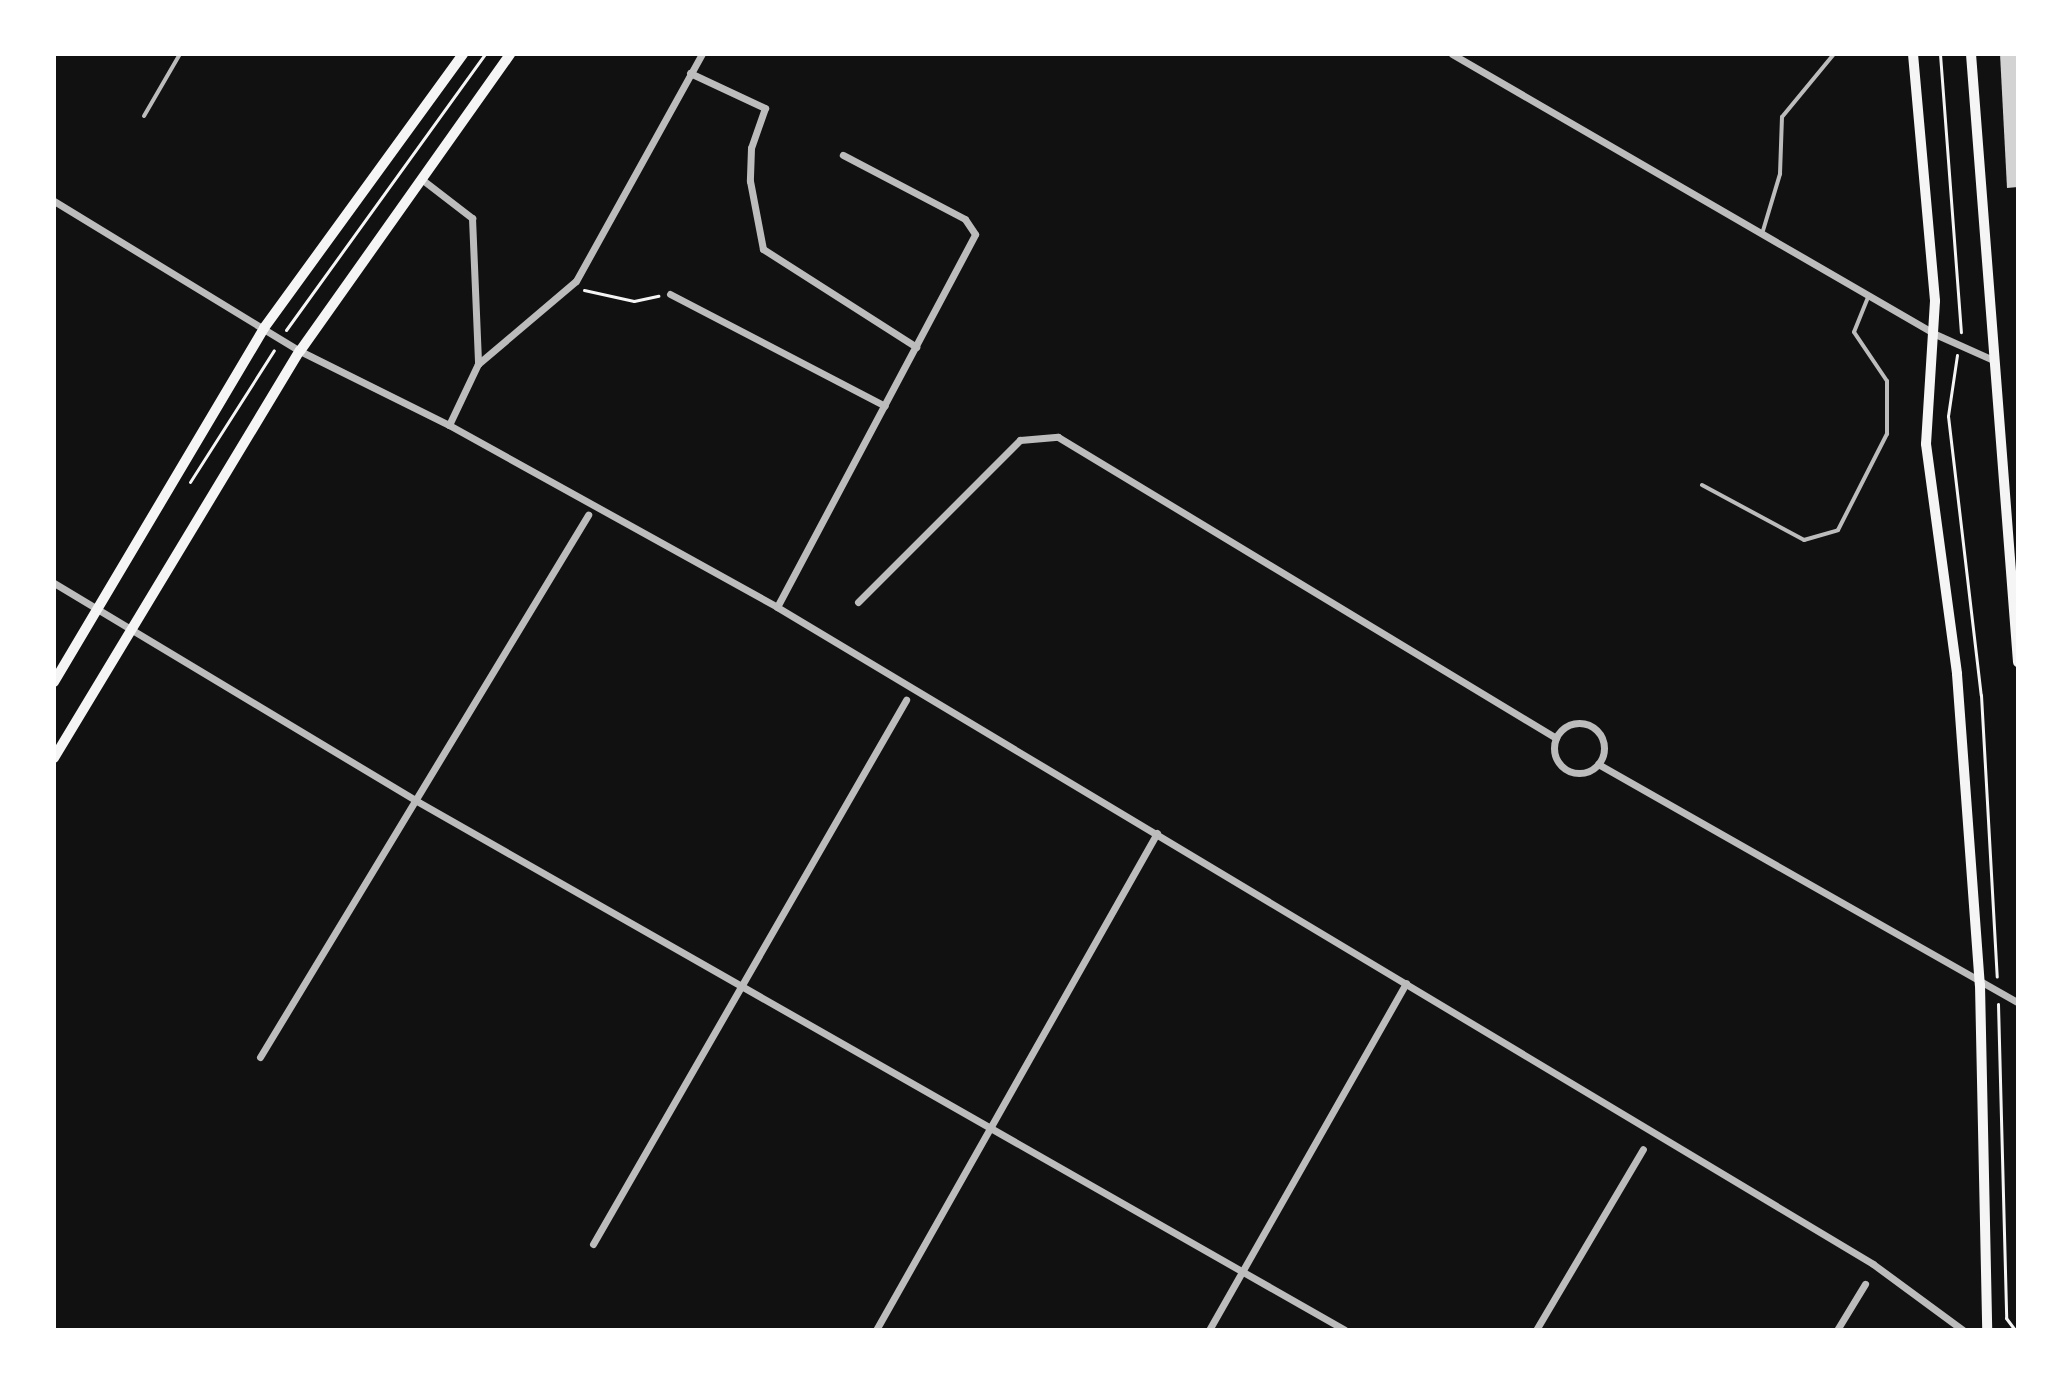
<!DOCTYPE html>
<style>
body{margin:0}
#map{position:relative;width:2072px;height:1384px;overflow:hidden;background:#111;font-family:"Times New Roman",serif}
div>[style]{position:absolute}
.building>*{inset:0;background:#d3d3d3}
.path>*{height:3px;margin:-1.5px;padding:0 1.5px;transform-origin:1.5px;border-radius:1.5px;background:#f5f5f5}
.service>*{height:4px;margin:-2px;padding:0 2px;transform-origin:2px;border-radius:2px;background:#bcbcbc}
.minor>*{height:7px;margin:-3.5px;padding:0 3.5px;transform-origin:3.5px;border-radius:3.5px;background:#bcbcbc}
.minor>.ring{margin:-3.5px;padding:0;box-sizing:content-box;background:none;border:7px solid #bcbcbc;border-radius:50%}
.secondary>*{height:10px;margin:-5px;padding:0 5px;transform-origin:5px;border-radius:5px;background:#f5f5f5}
span{translate:-50% -50%;white-space:nowrap;text-align:center;line-height:1.15;-webkit-text-stroke:6px #fff;paint-order:stroke}
.frame{position:absolute;inset:0;border:56px solid #fff;pointer-events:none}
</style>
<div id="map">
<div class="building">
<div style="clip-path:polygon(2000px 54px,2018px 54px,2018px 187px,2007px 188px)"></div>
</div>
<div class="path">
<div style="left:1940px;top:54px;width:279px;rotate:85.7deg"></div>
<div style="left:584px;top:290px;width:51px;rotate:12.4deg"></div>
<div style="left:634px;top:301px;width:25px;rotate:-12deg"></div>
<div style="left:286px;top:330px;width:340px;rotate:-54.2deg"></div>
<div style="left:1957px;top:355px;width:62px;rotate:98.4deg"></div>
<div style="left:1948px;top:416px;width:281px;rotate:83.3deg"></div>
<div style="left:1981px;top:695px;width:282px;rotate:86.8deg"></div>
<div style="left:190px;top:482px;width:156px;rotate:-57.5deg"></div>
<div style="left:1998px;top:1004px;width:314px;rotate:88.5deg"></div>
<div style="left:2006px;top:1318px;width:15px;rotate:53deg"></div>
</div>
<div class="service">
<div style="left:144px;top:116px;width:72px;rotate:-59.9deg"></div>
<div style="left:1762px;top:234px;width:63px;rotate:-73.3deg"></div>
<div style="left:1780px;top:174px;width:57px;rotate:-88deg"></div>
<div style="left:1782px;top:117px;width:82px;rotate:-50.5deg"></div>
<div style="left:1702px;top:485px;width:116px;rotate:28.3deg"></div>
<div style="left:1804px;top:540px;width:35px;rotate:-16deg"></div>
<div style="left:1838px;top:530px;width:108px;rotate:-63deg"></div>
<div style="left:1887px;top:434px;width:53px;rotate:-90deg"></div>
<div style="left:1887px;top:381px;width:59px;rotate:-124deg"></div>
<div style="left:1854px;top:332px;width:38px;rotate:-68deg"></div>
</div>
<div class="minor">
<div style="left:1452px;top:54px;width:558px;rotate:30.1deg"></div>
<div style="left:1935px;top:334px;width:64px;rotate:24.1deg"></div>
<div style="left:690px;top:73px;width:83px;rotate:25deg"></div>
<div style="left:765px;top:108px;width:42px;rotate:109.3deg"></div>
<div style="left:751px;top:148px;width:33px;rotate:92deg"></div>
<div style="left:750px;top:181px;width:69px;rotate:79.2deg"></div>
<div style="left:763px;top:249px;width:182px;rotate:32.6deg"></div>
<div style="left:424px;top:181px;width:61px;rotate:37.6deg"></div>
<div style="left:472px;top:218px;width:146px;rotate:87.6deg"></div>
<div style="left:54px;top:201px;width:288px;rotate:31.4deg"></div>
<div style="left:300px;top:351px;width:166px;rotate:26.4deg"></div>
<div style="left:449px;top:425px;width:375px;rotate:29deg"></div>
<div style="left:777px;top:607px;width:1278px;rotate:30.94deg"></div>
<div style="left:1873px;top:1264px;width:112px;rotate:36.3deg"></div>
<div style="left:670px;top:294px;width:242px;rotate:27.5deg"></div>
<div style="left:449px;top:425px;width:68px;rotate:-64.6deg"></div>
<div style="left:478px;top:364px;width:128px;rotate:-40.3deg"></div>
<div style="left:576px;top:281px;width:260px;rotate:-61deg"></div>
<div style="left:54px;top:583px;width:421px;rotate:31deg"></div>
<div style="left:415px;top:800px;width:1070px;rotate:29.68deg"></div>
<div style="left:858px;top:602px;width:229px;rotate:-45deg"></div>
<div style="left:1020px;top:440px;width:38px;rotate:-5deg"></div>
<div style="left:1058px;top:437px;width:582px;rotate:31.15deg"></div>
<div style="left:777px;top:607px;width:422px;rotate:-62deg"></div>
<div style="left:975px;top:234px;width:18px;rotate:-124deg"></div>
<div style="left:965px;top:219px;width:138px;rotate:-152.3deg"></div>
<div class="ring" style="left:1554px;top:723px;width:43px;height:43px"></div>
<div style="left:1598px;top:764px;width:483px;rotate:29.6deg"></div>
<div style="left:260px;top:1057px;width:634px;rotate:-58.82deg"></div>
<div style="left:593px;top:1244px;width:628px;rotate:-60.09deg"></div>
<div style="left:876px;top:1330px;width:571px;rotate:-60.52deg"></div>
<div style="left:1209px;top:1330px;width:399px;rotate:-60.4deg"></div>
<div style="left:1536px;top:1330px;width:210px;rotate:-59.4deg"></div>
<div style="left:1837px;top:1330px;width:54px;rotate:-58.7deg"></div>
</div>
<div class="secondary">
<div style="left:1913px;top:54px;width:248px;rotate:84.9deg"></div>
<div style="left:1935px;top:301px;width:143px;rotate:93.6deg"></div>
<div style="left:1926px;top:444px;width:232px;rotate:82.3deg"></div>
<div style="left:1957px;top:674px;width:312px;rotate:85.8deg"></div>
<div style="left:1980px;top:985px;width:345px;rotate:88.8deg"></div>
<div style="left:1971px;top:54px;width:610px;rotate:85.58deg"></div>
<div style="left:54px;top:682px;width:412px;rotate:-59.3deg"></div>
<div style="left:264px;top:328px;width:339px;rotate:-54deg"></div>
<div style="left:54px;top:758px;width:476px;rotate:-58.9deg"></div>
<div style="left:300px;top:351px;width:364px;rotate:-54.7deg"></div>
</div>
<div class="frame"></div>
</div>
